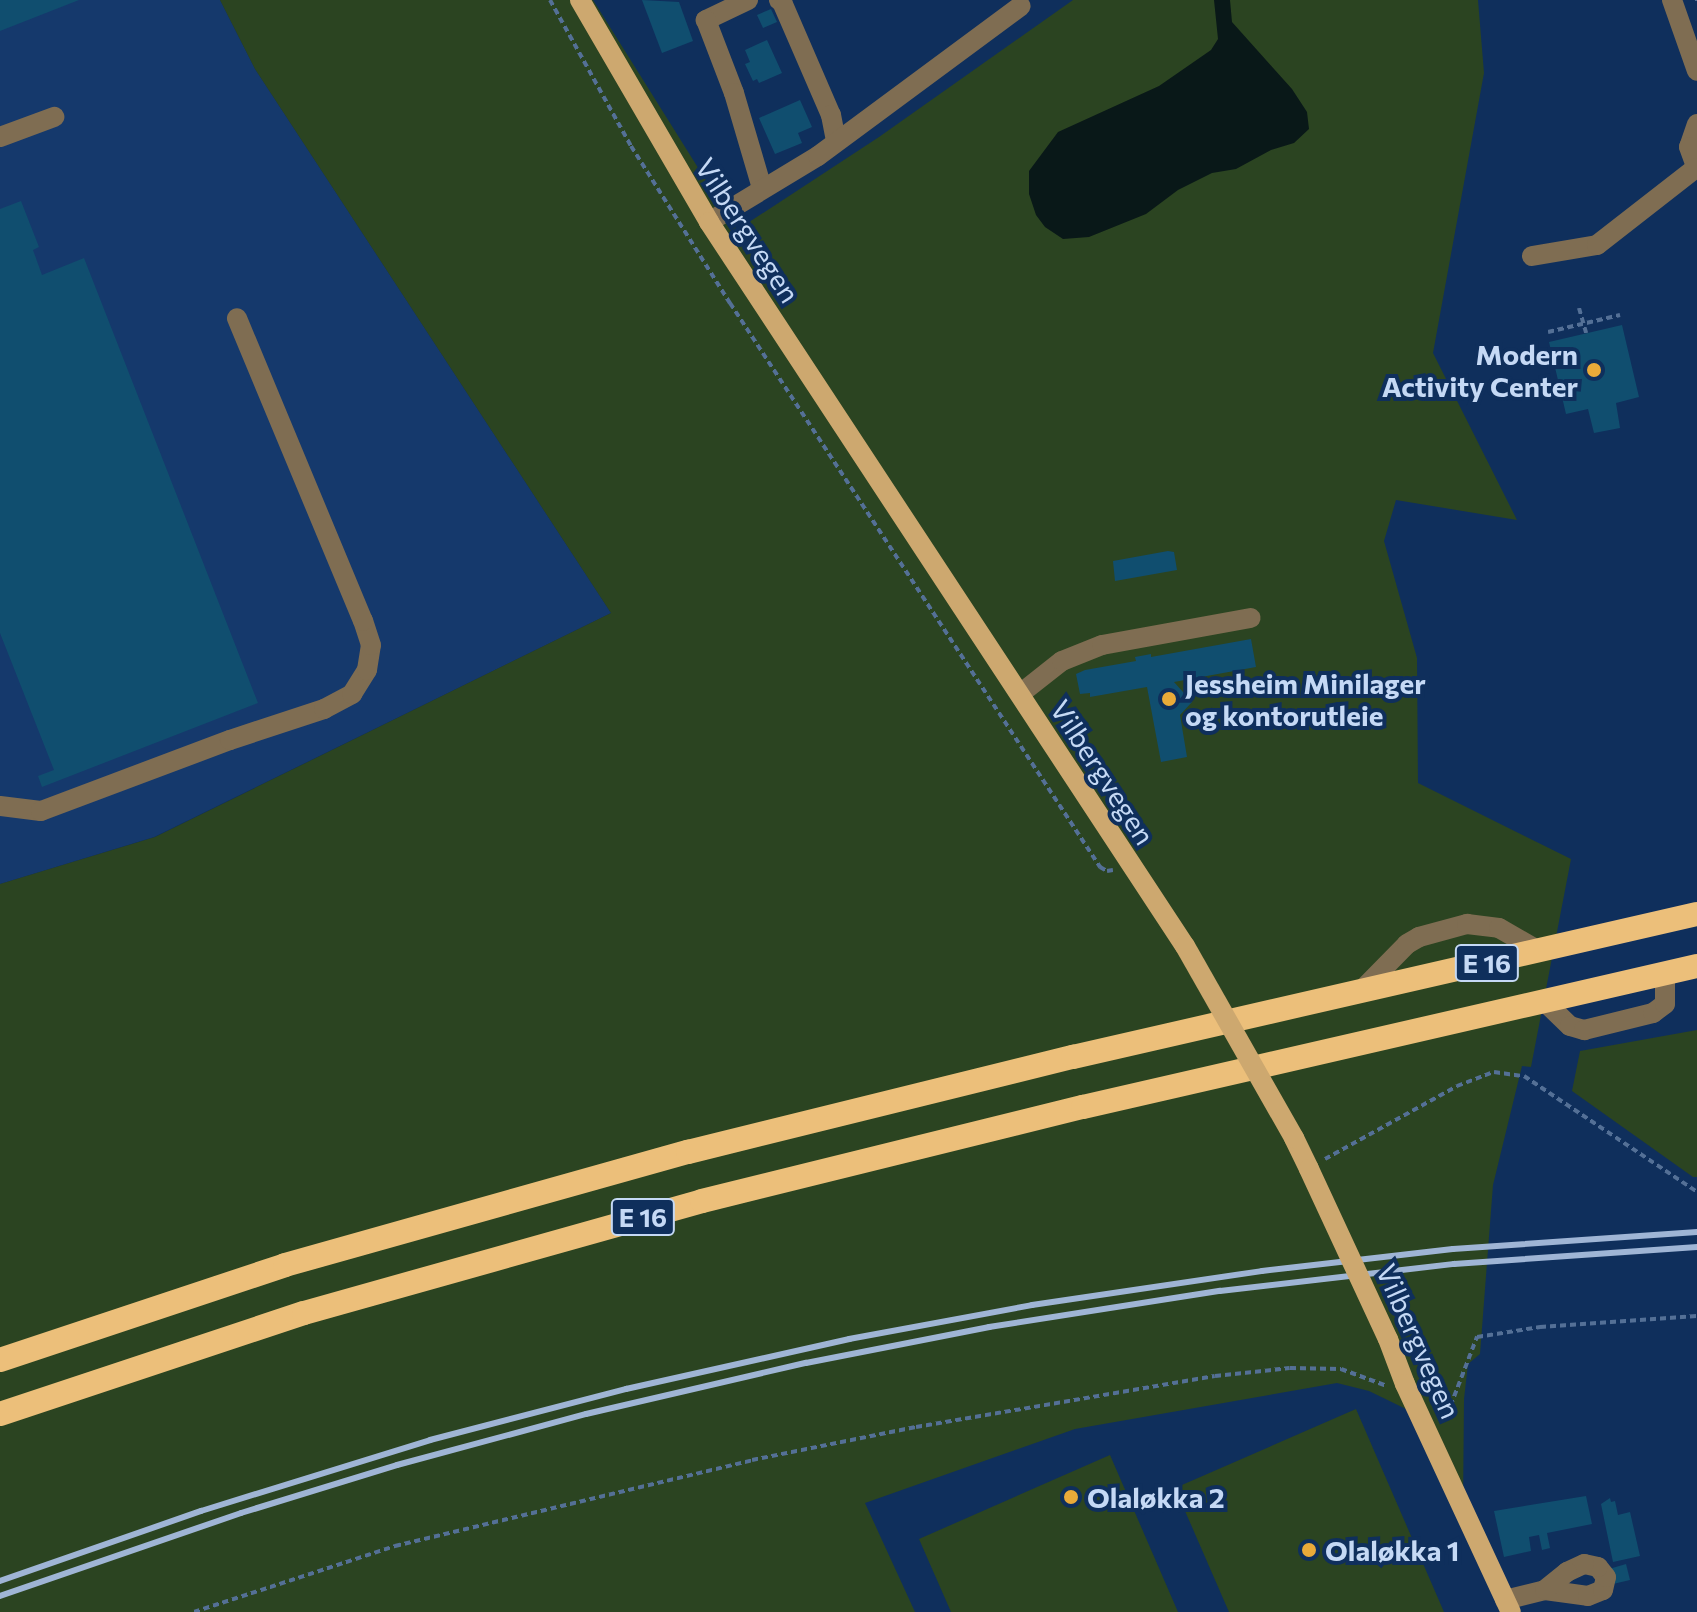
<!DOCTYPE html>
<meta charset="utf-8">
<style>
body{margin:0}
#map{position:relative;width:1697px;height:1612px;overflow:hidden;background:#0f2f5c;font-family:Commissioner,sans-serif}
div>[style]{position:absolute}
.built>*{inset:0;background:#15396c}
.green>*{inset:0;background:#2b4421}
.water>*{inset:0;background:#091818}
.building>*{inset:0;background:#104e6f}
.path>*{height:4px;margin-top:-2px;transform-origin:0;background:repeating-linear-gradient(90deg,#547096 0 6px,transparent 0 10px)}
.minor>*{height:20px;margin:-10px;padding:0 10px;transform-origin:10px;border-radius:10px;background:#7f6d52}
.major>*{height:20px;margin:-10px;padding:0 10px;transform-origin:10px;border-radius:10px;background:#cda86f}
.highway>*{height:24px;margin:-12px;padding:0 12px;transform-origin:12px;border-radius:12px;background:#ecbf7a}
.rail>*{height:6px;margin:-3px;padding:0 3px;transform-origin:3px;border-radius:3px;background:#9fb5d5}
.major-bridge>*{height:20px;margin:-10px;padding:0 10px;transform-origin:10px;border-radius:10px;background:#cda86f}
.dots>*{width:22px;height:22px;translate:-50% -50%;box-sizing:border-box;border:4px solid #0f2f5c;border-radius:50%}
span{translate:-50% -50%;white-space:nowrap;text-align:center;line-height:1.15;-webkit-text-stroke:8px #0f2f5c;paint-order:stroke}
.shield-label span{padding:2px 6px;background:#0f2f5c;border:2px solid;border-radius:6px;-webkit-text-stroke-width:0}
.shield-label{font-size:26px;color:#c5d9f5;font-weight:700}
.street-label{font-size:28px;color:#c5d9f5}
.poi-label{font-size:28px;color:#c5d9f5;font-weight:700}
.right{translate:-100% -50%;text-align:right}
.left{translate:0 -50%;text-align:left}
</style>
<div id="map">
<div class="built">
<div style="clip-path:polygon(0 0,220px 0,255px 69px,611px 613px,154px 837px,0 884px)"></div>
</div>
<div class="green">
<div style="clip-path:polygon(220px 0,593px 0,737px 230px,879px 137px,1073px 0,1478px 0,1484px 73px,1433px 353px,1517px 520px,1396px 500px,1384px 541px,1417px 658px,1418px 783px,1571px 859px,1531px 1067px,1522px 1066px,1493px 1185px,1480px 1354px,1468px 1364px,1464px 1399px,1463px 1508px,1406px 1409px,1369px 1391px,1337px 1383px,1075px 1429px,865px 1503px,915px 1612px,0 1612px,0 884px,155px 837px,611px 613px,255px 69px)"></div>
<div style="clip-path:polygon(1697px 1030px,1697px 1177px,1693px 1177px,1572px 1091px,1580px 1051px)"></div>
<div style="clip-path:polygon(1356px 1409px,1444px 1612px,1229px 1612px,1175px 1488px)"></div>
<div style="clip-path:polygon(1110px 1455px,1178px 1612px,951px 1612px,919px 1539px)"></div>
</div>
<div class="water">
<div style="clip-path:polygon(1214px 0,1230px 0,1232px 22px,1292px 89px,1307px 112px,1309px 129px,1294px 143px,1271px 150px,1236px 169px,1212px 173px,1178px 190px,1146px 214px,1089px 237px,1063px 239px,1045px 227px,1036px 215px,1029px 194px,1029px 171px,1058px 132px,1159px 86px,1211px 50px,1218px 39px)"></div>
</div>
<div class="building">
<div style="clip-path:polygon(0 0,79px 0,0 31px)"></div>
<div style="clip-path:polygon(642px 0,679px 2px,693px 41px,662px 53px)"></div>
<div style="clip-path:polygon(771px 9px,777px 22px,763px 28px,757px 15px)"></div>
<div style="clip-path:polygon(767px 40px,782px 73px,759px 83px,757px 79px,753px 81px,745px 64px,750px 62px,745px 50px)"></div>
<div style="clip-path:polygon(800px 100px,812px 127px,798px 133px,802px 143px,775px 154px,759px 118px)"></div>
<div style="clip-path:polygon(21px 201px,39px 247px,33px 250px,42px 275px,84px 258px,258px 703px,42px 787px,38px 776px,54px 770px,0 633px,0 209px)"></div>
<div style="clip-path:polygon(1622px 325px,1639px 397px,1616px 403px,1620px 428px,1594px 433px,1588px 409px,1566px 414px,1549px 342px)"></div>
<div style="clip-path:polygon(1168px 551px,1174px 552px,1177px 570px,1115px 581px,1113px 561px)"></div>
<div style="clip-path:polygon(1251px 639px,1256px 667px,1174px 682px,1192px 702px,1180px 715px,1187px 757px,1161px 762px,1147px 687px,1090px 697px,1090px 693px,1080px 694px,1076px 674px,1085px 670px,1136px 661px,1135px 657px,1151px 654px,1151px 657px)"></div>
<div style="clip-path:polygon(1586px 1496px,1592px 1524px,1547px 1533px,1550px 1548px,1542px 1550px,1539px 1535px,1529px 1537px,1531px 1551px,1504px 1557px,1494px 1511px)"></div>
<div style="clip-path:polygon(1610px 1498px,1611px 1502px,1615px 1501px,1618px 1515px,1630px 1512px,1640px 1556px,1613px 1562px,1601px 1504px)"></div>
<div style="clip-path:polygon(1626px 1564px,1630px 1580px,1613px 1584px,1609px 1569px)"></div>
</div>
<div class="path">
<div style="left:550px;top:0;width:167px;rotate:61deg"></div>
<div style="left:631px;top:146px;width:186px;rotate:57.8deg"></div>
<div style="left:730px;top:303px;width:675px;rotate:56.73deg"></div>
<div style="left:1100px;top:867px;width:8px;rotate:30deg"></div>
<div style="left:1107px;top:871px;width:6px;rotate:-9deg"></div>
<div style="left:1697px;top:0;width:1px;rotate:90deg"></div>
<div style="left:1579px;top:308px;width:26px;rotate:74deg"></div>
<div style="left:1548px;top:332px;width:74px;rotate:-13.3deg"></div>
<div style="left:1325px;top:1159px;width:151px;rotate:-28.9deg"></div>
<div style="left:1457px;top:1086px;width:40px;rotate:-21deg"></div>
<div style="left:1494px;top:1072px;width:30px;rotate:8deg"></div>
<div style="left:1524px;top:1076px;width:208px;rotate:33.8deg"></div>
<div style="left:1443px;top:1416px;width:4px;rotate:-14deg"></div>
<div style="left:1447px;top:1415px;width:84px;rotate:-69deg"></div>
<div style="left:1477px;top:1337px;width:64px;rotate:-9deg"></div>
<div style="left:1540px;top:1327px;width:157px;rotate:-4deg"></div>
<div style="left:194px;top:1612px;width:212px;rotate:-18.2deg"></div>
<div style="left:395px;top:1546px;width:367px;rotate:-13.5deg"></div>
<div style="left:752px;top:1460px;width:167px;rotate:-11.4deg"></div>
<div style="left:916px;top:1427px;width:303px;rotate:-9.7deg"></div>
<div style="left:1215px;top:1376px;width:75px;rotate:-6.1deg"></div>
<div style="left:1290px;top:1368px;width:51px;rotate:1.1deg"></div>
<div style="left:1341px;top:1369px;width:49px;rotate:20.3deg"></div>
</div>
<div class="minor">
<div style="left:748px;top:0;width:47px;rotate:154.5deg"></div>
<div style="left:706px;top:20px;width:78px;rotate:69deg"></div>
<div style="left:734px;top:93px;width:99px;rotate:73.6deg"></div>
<div style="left:779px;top:0;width:4px;rotate:34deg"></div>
<div style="left:782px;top:2px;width:123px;rotate:66.6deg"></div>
<div style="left:831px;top:115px;width:25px;rotate:79deg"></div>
<div style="left:1672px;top:0;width:75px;rotate:70.6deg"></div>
<div style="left:1697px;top:124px;width:24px;rotate:109deg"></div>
<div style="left:1689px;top:147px;width:23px;rotate:70deg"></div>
<div style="left:0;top:137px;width:58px;rotate:-20.3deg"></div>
<div style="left:709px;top:222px;width:127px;rotate:-31.2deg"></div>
<div style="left:818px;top:156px;width:252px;rotate:-36.5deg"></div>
<div style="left:1532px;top:256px;width:66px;rotate:-9.6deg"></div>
<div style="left:1597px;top:245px;width:125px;rotate:-37.9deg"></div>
<div style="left:1020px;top:694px;width:53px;rotate:-38.2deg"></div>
<div style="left:1062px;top:661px;width:43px;rotate:-21.8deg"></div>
<div style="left:1102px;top:645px;width:151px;rotate:-10.3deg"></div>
<div style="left:0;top:806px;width:41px;rotate:7deg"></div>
<div style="left:41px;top:811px;width:202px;rotate:-20.6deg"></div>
<div style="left:230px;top:740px;width:99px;rotate:-18.3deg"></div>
<div style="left:324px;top:709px;width:32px;rotate:-28deg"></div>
<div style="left:352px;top:694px;width:28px;rotate:-58deg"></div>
<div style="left:367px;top:670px;width:25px;rotate:-81deg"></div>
<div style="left:371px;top:645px;width:25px;rotate:-108deg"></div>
<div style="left:363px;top:621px;width:328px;rotate:-112.6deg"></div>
<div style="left:1360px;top:992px;width:67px;rotate:-45.6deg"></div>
<div style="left:1407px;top:944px;width:14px;rotate:-30deg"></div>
<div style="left:1419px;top:937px;width:50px;rotate:-15.2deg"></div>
<div style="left:1467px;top:924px;width:32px;rotate:7deg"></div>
<div style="left:1499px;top:928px;width:46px;rotate:29.9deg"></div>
<div style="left:1544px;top:1001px;width:36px;rotate:44deg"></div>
<div style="left:1570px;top:1026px;width:15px;rotate:16deg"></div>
<div style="left:1584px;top:1030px;width:71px;rotate:-13.8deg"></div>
<div style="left:1653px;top:1013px;width:15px;rotate:-37deg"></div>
<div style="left:1665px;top:1004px;width:31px;rotate:-90deg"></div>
<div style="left:1505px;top:1600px;width:41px;rotate:-14deg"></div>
<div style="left:1545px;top:1590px;width:43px;rotate:7.9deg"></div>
<div style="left:1588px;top:1596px;width:16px;rotate:-22deg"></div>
<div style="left:1603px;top:1590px;width:13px;rotate:-77deg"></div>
<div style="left:1606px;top:1577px;width:13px;rotate:-129deg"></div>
<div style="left:1598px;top:1567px;width:14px;rotate:-168deg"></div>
<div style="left:1584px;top:1564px;width:19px;rotate:155deg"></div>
<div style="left:1567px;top:1572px;width:28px;rotate:141deg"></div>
</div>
<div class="major">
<div style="left:580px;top:0;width:257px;rotate:59.8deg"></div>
<div style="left:709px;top:222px;width:866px;rotate:56.68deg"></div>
<div style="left:1294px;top:1138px;width:34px;rotate:64deg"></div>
<div style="left:1388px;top:1339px;width:48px;rotate:69.3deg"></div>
<div style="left:1405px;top:1384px;width:251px;rotate:65.1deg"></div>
</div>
<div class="highway">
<div style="left:0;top:1360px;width:300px;rotate:-18.4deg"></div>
<div style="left:285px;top:1265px;width:419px;rotate:-15.7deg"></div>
<div style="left:688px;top:1152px;width:397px;rotate:-13.9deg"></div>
<div style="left:1073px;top:1057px;width:640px;rotate:-12.91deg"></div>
<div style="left:0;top:1414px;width:320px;rotate:-18.4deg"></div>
<div style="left:304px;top:1313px;width:413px;rotate:-15.7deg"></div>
<div style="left:702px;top:1201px;width:392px;rotate:-13.9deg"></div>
<div style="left:1083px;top:1107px;width:630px;rotate:-12.93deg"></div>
</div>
<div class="rail">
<div style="left:0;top:1581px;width:213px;rotate:-19.2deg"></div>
<div style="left:201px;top:1511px;width:240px;rotate:-17.2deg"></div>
<div style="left:430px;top:1440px;width:203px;rotate:-14.6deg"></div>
<div style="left:626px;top:1389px;width:229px;rotate:-12.6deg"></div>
<div style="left:849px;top:1339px;width:186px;rotate:-10.5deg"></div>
<div style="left:1032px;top:1305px;width:232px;rotate:-8.4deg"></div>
<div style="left:1262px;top:1271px;width:192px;rotate:-6.6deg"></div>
<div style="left:1453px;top:1249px;width:245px;rotate:-4deg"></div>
<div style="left:0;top:1596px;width:255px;rotate:-19deg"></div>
<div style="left:241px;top:1513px;width:163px;rotate:-17.1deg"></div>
<div style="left:397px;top:1465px;width:196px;rotate:-15.1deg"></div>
<div style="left:586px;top:1414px;width:226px;rotate:-13.1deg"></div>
<div style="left:806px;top:1363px;width:187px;rotate:-11.1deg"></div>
<div style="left:989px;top:1327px;width:234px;rotate:-8.9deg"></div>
<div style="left:1220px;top:1291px;width:236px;rotate:-6.6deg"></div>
<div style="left:1454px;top:1264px;width:244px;rotate:-4deg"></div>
</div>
<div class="major-bridge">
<div style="left:1185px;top:946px;width:221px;rotate:60.4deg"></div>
<div style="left:1309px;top:1169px;width:187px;rotate:65.1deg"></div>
</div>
<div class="dots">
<div style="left:1594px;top:370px;background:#eaaa39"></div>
<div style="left:1169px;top:699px;background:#eaaa39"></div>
<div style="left:1071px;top:1497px;background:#eaaa39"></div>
<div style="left:1309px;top:1550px;background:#eaaa39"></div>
</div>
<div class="shield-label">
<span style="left:1487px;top:963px">E 16</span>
<span style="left:643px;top:1217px">E 16</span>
</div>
<div class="street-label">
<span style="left:748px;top:230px;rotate:57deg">Vilbergvegen</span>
<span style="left:1103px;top:772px;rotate:57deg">Vilbergvegen</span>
<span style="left:1419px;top:1341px;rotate:66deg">Vilbergvegen</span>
</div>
<div class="poi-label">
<span class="right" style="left:1578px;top:370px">Modern<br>Activity Center</span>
<span class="left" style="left:1185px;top:699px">Jessheim Minilager<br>og kontorutleie</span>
<span class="left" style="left:1087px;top:1497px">Olaløkka 2</span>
<span class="left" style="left:1325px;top:1550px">Olaløkka 1</span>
</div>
</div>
